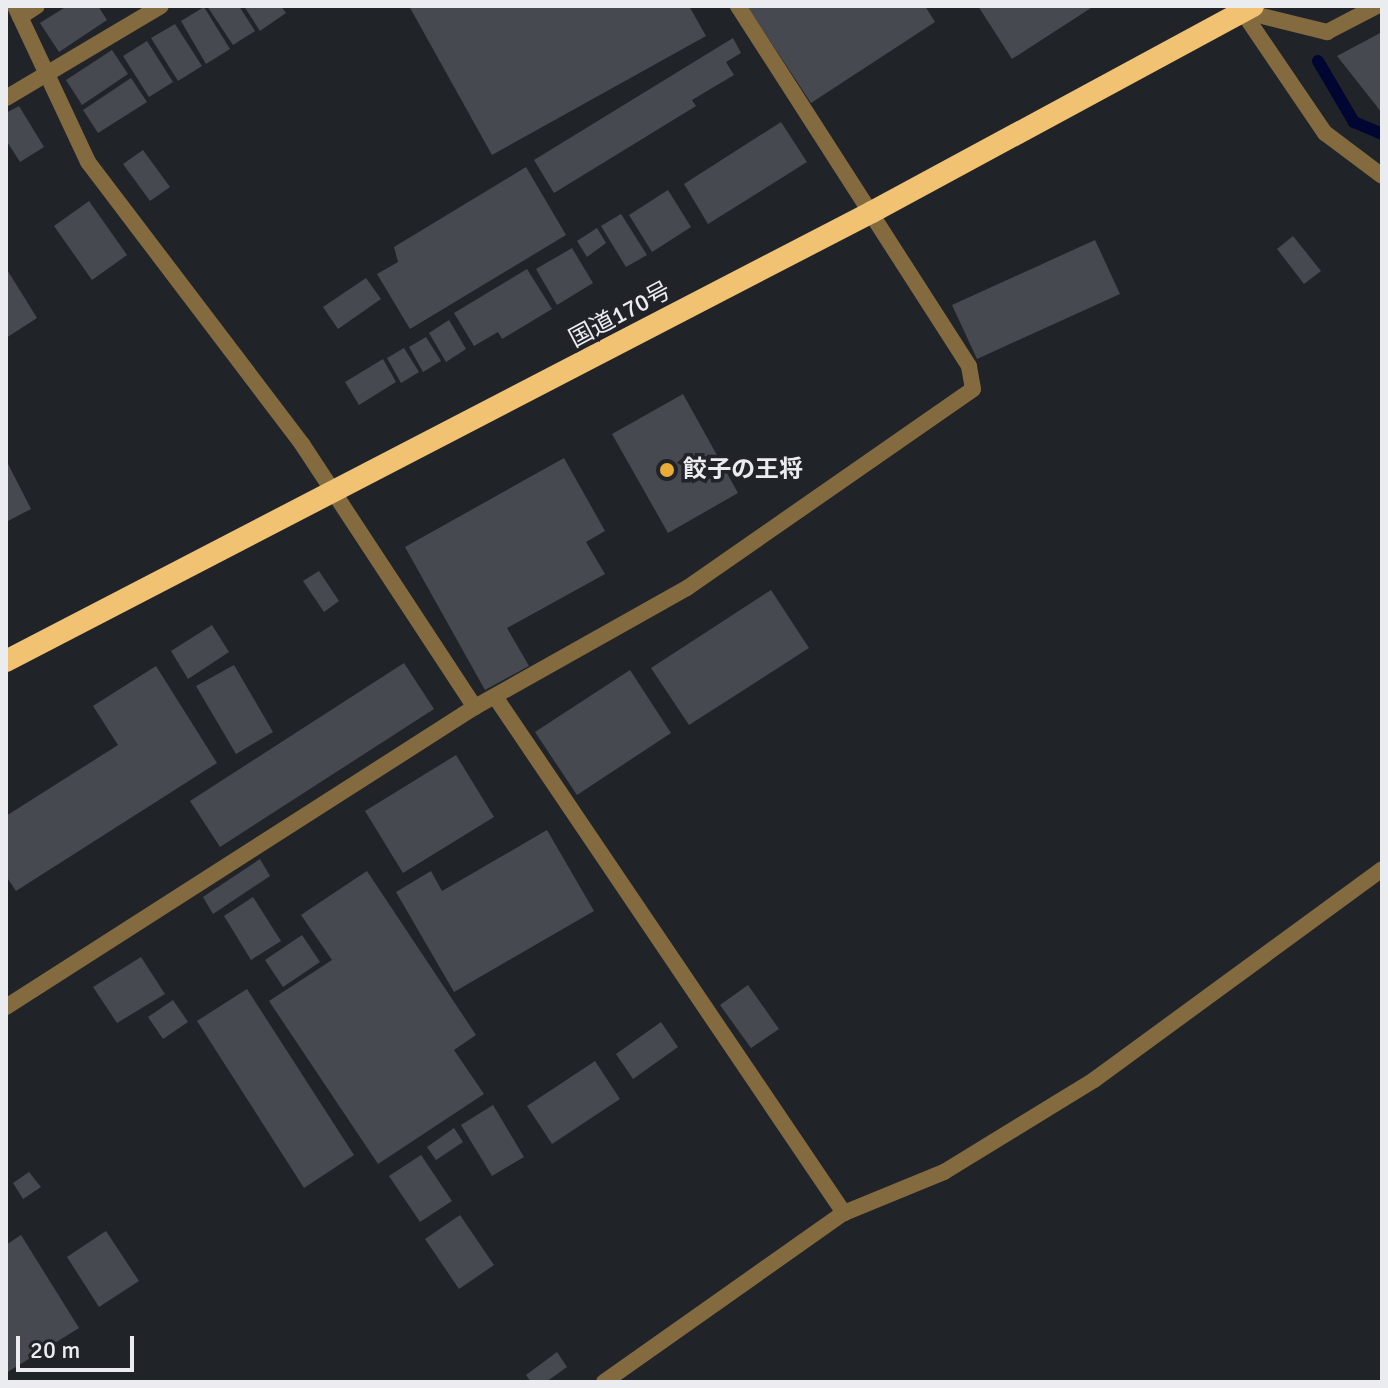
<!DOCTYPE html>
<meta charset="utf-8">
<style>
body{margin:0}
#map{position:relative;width:1388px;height:1388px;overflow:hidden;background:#202328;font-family:Signika,"Noto Sans JP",sans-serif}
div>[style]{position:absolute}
.stream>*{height:12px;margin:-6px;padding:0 6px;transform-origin:6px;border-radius:6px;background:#000532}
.building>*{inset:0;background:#46494f}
.service>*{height:16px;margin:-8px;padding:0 8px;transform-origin:8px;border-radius:8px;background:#836a3f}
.minor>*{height:16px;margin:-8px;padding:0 8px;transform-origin:8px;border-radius:8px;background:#836a3f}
.trunk>*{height:22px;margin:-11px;padding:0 11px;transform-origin:11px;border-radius:11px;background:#f0c272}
.dots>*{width:22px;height:22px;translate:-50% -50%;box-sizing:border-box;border:4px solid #202328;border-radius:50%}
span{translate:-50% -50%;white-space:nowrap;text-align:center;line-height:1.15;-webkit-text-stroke:7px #202328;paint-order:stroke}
.street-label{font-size:24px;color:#eaecf0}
.poi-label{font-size:24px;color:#eaecf0;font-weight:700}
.left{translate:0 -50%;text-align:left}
.frame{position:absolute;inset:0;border:8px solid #eaecf0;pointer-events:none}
.scale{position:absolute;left:16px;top:1336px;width:118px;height:36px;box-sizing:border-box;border:4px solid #eaecf0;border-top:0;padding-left:10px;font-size:24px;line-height:28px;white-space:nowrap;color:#eaecf0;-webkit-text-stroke:6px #202328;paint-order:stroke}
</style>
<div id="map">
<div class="stream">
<div style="left:1318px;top:61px;width:71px;rotate:59.5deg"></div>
<div style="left:1354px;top:122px;width:30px;rotate:23deg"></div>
</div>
<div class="building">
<div style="clip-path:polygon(67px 6px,98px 6px,107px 20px,59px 52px,40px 23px)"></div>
<div style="clip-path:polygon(207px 6px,239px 6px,255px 31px,233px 45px)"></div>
<div style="clip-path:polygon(244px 6px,281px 6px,286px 13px,260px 31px)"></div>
<div style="clip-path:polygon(409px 6px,689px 6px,706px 36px,492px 155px)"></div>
<div style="clip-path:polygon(747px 6px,925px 6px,935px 22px,811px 103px)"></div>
<div style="clip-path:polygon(978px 6px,1094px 6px,1012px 59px)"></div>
<div style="clip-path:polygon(204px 7px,230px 49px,206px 64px,181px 21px)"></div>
<div style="clip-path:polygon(175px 24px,202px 66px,178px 81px,151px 38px)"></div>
<div style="clip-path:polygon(1382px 32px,1382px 113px,1337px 56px)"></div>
<div style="clip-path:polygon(733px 38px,741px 53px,726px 62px,734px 75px,692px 100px,696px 106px,554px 193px,534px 160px)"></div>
<div style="clip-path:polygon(147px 41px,173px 82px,149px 97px,123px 56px)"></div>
<div style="clip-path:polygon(112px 50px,128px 74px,82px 105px,66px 80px)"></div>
<div style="clip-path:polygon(131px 78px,147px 102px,98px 133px,83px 110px)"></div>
<div style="clip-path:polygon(19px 106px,44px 147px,20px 162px,6px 140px,6px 113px)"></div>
<div style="clip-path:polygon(781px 122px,807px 162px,708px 224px,684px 184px)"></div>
<div style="clip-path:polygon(143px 150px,170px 187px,150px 201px,123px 164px)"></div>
<div style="clip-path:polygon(526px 167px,566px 235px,410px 329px,377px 274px,398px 262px,394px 247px)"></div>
<div style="clip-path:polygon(668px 190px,691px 227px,652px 252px,629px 215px)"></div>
<div style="clip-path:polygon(89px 201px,127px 255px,92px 280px,54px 226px)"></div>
<div style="clip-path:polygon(621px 214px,647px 255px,626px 267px,601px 226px)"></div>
<div style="clip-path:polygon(597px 228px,606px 243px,587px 257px,577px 241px)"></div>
<div style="clip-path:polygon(1293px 236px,1321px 271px,1304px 284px,1277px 249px)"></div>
<div style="clip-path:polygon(1095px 240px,1120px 294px,977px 359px,952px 305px)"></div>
<div style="clip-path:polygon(572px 248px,593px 283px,557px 305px,536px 269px)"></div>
<div style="clip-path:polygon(6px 268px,37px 318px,6px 338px)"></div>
<div style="clip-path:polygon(527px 269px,552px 309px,502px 339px,498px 332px,474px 346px,454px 313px)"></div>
<div style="clip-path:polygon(366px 278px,381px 299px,338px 329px,323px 307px)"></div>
<div style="clip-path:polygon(449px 320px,466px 349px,446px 362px,429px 333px)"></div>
<div style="clip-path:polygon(426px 337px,441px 361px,423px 372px,409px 347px)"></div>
<div style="clip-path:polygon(404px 348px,419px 372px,401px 383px,387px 358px)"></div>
<div style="clip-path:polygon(383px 359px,396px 382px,359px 405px,345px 382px)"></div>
<div style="clip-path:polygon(683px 394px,738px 493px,668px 533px,612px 434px)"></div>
<div style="clip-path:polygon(564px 458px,605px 531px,586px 542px,605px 574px,507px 628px,529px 666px,485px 690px,405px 547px)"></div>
<div style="clip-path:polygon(6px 460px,31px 509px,6px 522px)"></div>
<div style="clip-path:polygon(319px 571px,339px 601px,324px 612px,303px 581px)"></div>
<div style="clip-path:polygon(771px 590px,809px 648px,689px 725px,651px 668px)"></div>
<div style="clip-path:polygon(212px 625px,229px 652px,188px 679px,171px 651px)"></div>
<div style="clip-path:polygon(404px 663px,434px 709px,220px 847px,190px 801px)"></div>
<div style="clip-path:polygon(234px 665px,273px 732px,236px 754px,196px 686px)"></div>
<div style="clip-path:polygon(156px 666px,217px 763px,16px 891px,6px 876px,6px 816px,118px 745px,93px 706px)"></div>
<div style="clip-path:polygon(630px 670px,671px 733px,577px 795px,535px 732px)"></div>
<div style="clip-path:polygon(456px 755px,494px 817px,403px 873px,365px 811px)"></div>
<div style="clip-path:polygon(547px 830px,594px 911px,454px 992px,396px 892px,431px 871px,442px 891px)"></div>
<div style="clip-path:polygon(260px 859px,270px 876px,213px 914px,203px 897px)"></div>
<div style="clip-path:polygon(367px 871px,476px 1035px,454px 1050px,484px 1094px,378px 1164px,269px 1001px,332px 960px,301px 915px)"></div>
<div style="clip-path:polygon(253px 897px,281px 941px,251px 960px,224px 916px)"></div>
<div style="clip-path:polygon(302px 935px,320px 962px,283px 987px,265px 960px)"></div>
<div style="clip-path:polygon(141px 957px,165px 994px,117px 1023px,93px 987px)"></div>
<div style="clip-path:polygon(748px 985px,779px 1029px,751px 1048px,720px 1005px)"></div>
<div style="clip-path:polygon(247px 989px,354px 1155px,304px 1188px,197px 1021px)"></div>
<div style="clip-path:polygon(173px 1000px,188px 1022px,163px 1039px,148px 1017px)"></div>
<div style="clip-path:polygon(661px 1022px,678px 1047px,633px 1079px,616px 1054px)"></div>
<div style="clip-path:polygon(595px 1061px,620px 1099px,552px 1144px,527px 1106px)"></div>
<div style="clip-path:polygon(493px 1105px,524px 1157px,492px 1176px,461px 1125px)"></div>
<div style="clip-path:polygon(454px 1128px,463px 1142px,436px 1160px,427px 1147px)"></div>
<div style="clip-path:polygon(421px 1155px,452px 1201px,420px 1222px,389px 1176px)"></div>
<div style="clip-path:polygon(29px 1172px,41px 1187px,23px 1199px,13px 1183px)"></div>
<div style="clip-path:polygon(460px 1215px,494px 1265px,459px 1289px,425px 1239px)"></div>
<div style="clip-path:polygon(106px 1231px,139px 1281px,99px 1307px,67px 1257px)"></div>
<div style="clip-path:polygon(21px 1235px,79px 1328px,6px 1373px,6px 1245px)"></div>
<div style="clip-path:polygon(557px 1352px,567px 1367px,546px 1382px,531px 1382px,526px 1375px)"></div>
</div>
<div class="service">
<div style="left:20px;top:17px;width:20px;rotate:-33deg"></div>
<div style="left:6px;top:98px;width:180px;rotate:-30.7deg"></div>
</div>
<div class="minor">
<div style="left:15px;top:6px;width:172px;rotate:64.9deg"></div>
<div style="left:88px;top:162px;width:354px;rotate:52.8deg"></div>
<div style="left:302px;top:444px;width:315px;rotate:56.7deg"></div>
<div style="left:1242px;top:11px;width:148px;rotate:55.8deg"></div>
<div style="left:1325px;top:133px;width:71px;rotate:37deg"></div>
<div style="left:1242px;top:11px;width:88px;rotate:13.9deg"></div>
<div style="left:1327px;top:32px;width:56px;rotate:-27.5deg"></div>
<div style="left:496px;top:698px;width:622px;rotate:55.95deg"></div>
<div style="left:6px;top:1007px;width:557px;rotate:-32.61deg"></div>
<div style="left:475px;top:707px;width:243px;rotate:-29.3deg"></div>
<div style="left:687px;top:588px;width:348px;rotate:-34.8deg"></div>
<div style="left:973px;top:389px;width:23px;rotate:-100deg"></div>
<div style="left:969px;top:366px;width:428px;rotate:-122.7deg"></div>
<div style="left:604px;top:1382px;width:294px;rotate:-35.2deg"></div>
<div style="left:844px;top:1213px;width:108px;rotate:-22.3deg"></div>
<div style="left:944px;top:1172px;width:176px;rotate:-31.5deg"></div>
<div style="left:1094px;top:1080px;width:357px;rotate:-36.2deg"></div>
</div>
<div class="trunk">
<div style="left:6px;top:661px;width:975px;rotate:-27.41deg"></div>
<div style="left:872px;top:212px;width:433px;rotate:-28.4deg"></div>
</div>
<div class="dots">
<div style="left:667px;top:470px;background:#e8ac37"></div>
</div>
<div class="street-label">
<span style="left:620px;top:315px;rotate:-28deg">国道170号</span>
</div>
<div class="poi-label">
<span class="left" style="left:683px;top:470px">餃子の王将</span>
</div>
<div class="frame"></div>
<div class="scale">20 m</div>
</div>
